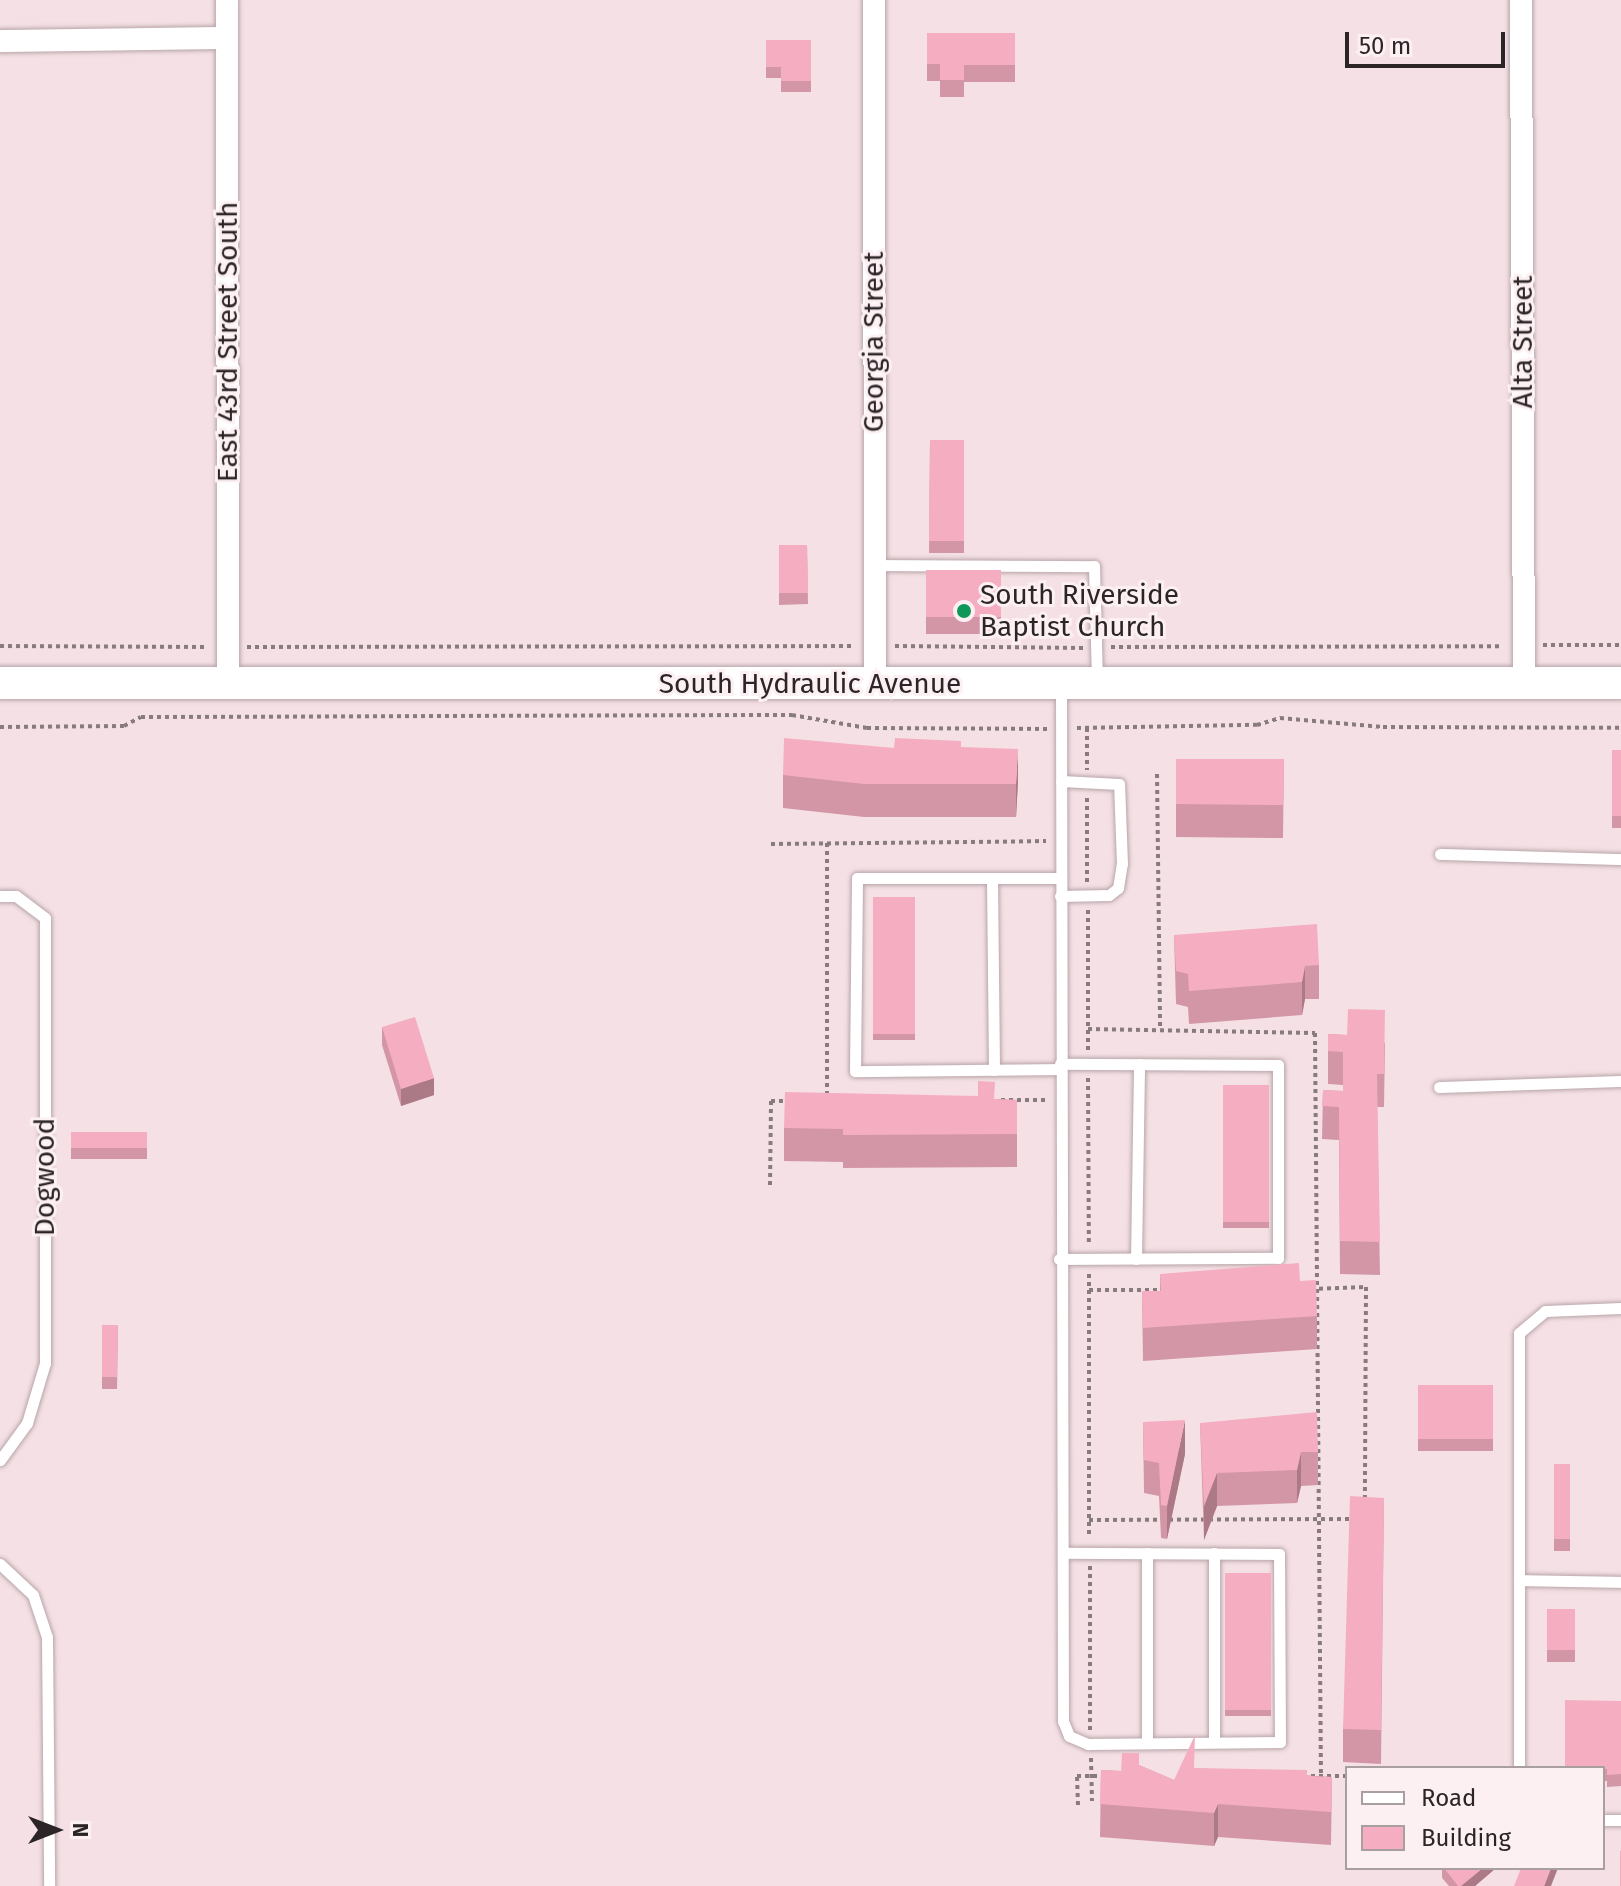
<!DOCTYPE html>
<style>
body{margin:0}
#map{position:relative;width:1621px;height:1886px;overflow:hidden;background:#f5e1e5;font-family:"Fira Sans",sans-serif}
div>[style]{position:absolute}
.path>*{height:4px;margin-top:-2px;transform-origin:0;background:repeating-linear-gradient(90deg,#887b7e 0 4px,transparent 0 8px)}
.roads{filter:drop-shadow(0 0 2px #b8a5a9) drop-shadow(0 0 2px #b8a5a9)}
.lane>*{height:11px;margin:-5.5px;padding:0 5.5px;transform-origin:5.5px;border-radius:5.5px;background:#fff}
.street>*{height:22px;margin:-11px;padding:0 11px;transform-origin:11px;border-radius:11px;background:#fff}
.secondary>*{height:32px;margin:-16px;padding:0 16px;transform-origin:16px;border-radius:16px;background:#fff}
.wall>*{inset:0;background:#d396a6}
.shaded-wall>*{inset:0;background:#ac7a87}
.building>*{inset:0;background:#f5aec1}
.dots>*{width:22px;height:22px;translate:-50% -50%;box-sizing:border-box;border:4px solid #fcf0f3;border-radius:50%}
span{translate:-50% -50%;white-space:nowrap;text-align:center;line-height:1.15;-webkit-text-stroke:6px #fcf0f3;paint-order:stroke}
.street-label{font-size:28px;color:#2c2527}
.poi-label{font-size:28px;color:#2c2527}
.left{translate:0 -50%;text-align:left}
.legend{position:absolute;left:1345px;top:1766px;width:260px;height:104px;box-sizing:border-box;background:#fcf0f3;border:2px solid #a99fa1;margin:0;padding:10px 14px;list-style:none;font-size:24px;color:#2c2527}
.legend li{display:flex;align-items:center;gap:16px;height:40px}
.legend b{width:40px;border:2px solid #a99fa1}
.north{position:absolute;left:16px;top:1790px;width:80px;height:80px;-webkit-text-stroke:6px #fcf0f3;paint-order:stroke;rotate:90deg;font-size:22px;font-weight:700;line-height:32px;text-align:center;color:#2c2527}
.north::after{content:'';display:block;margin:auto;width:28px;height:36px;background:#2c2527;clip-path:polygon(50% 0,100% 100%,50% 72%,0 100%)}
.scale{position:absolute;left:1345px;top:32px;width:160px;height:36px;box-sizing:border-box;border:4px solid #2c2527;border-top:0;padding-left:10px;font-size:24px;line-height:28px;white-space:nowrap;color:#2c2527;-webkit-text-stroke:6px #fcf0f3;paint-order:stroke}
</style>
<div id="map">
<div class="path">
<div style="left:1543px;top:645px;width:78px"></div>
<div style="left:0;top:646px;width:207px;rotate:0.3deg"></div>
<div style="left:895px;top:646px;width:188px;rotate:0.6deg"></div>
<div style="left:247px;top:647px;width:608px;rotate:-0.09deg"></div>
<div style="left:1111px;top:647px;width:392px;rotate:-0.1deg"></div>
<div style="left:0;top:727px;width:124px;rotate:-0.5deg"></div>
<div style="left:124px;top:726px;width:19px;rotate:-28deg"></div>
<div style="left:141px;top:717px;width:651px;rotate:-0.18deg"></div>
<div style="left:792px;top:715px;width:76px;rotate:9.8deg"></div>
<div style="left:867px;top:728px;width:181px;rotate:0.3deg"></div>
<div style="left:1077px;top:728px;width:180px;rotate:-1deg"></div>
<div style="left:1257px;top:725px;width:24px;rotate:-17deg"></div>
<div style="left:1280px;top:718px;width:103px;rotate:5deg"></div>
<div style="left:1383px;top:727px;width:238px;rotate:0.2deg"></div>
<div style="left:1087px;top:728px;width:42px;rotate:90deg"></div>
<div style="left:1157px;top:774px;width:256px;rotate:89.3deg"></div>
<div style="left:1087px;top:798px;width:84px;rotate:90deg"></div>
<div style="left:827px;top:843px;width:254px;rotate:90deg"></div>
<div style="left:771px;top:844px;width:275px;rotate:-0.6deg"></div>
<div style="left:1088px;top:910px;width:140px;rotate:90deg"></div>
<div style="left:1088px;top:1029px;width:227px;rotate:1deg"></div>
<div style="left:1315px;top:1033px;width:743px;rotate:89.54deg"></div>
<div style="left:1088px;top:1078px;width:168px;rotate:89.7deg"></div>
<div style="left:1001px;top:1100px;width:46px"></div>
<div style="left:770px;top:1185px;width:84px;rotate:-89.3deg"></div>
<div style="left:771px;top:1101px;width:18px"></div>
<div style="left:1089px;top:1274px;width:264px;rotate:90deg"></div>
<div style="left:1311px;top:1289px;width:55px;rotate:-2.1deg"></div>
<div style="left:1366px;top:1287px;width:212px;rotate:90.3deg"></div>
<div style="left:1089px;top:1290px;width:73px"></div>
<div style="left:1089px;top:1520px;width:263px;rotate:-0.2deg"></div>
<div style="left:1090px;top:1566px;width:164px;rotate:90deg"></div>
<div style="left:1091px;top:1758px;width:43px;rotate:88.7deg"></div>
<div style="left:1303px;top:1776px;width:44px"></div>
<div style="left:1078px;top:1805px;width:29px;rotate:-92deg"></div>
<div style="left:1077px;top:1776px;width:29px"></div>
</div>
<div class="roads">
<div class="lane">
<div style="left:874px;top:565px;width:220px;rotate:0.3deg"></div>
<div style="left:1094px;top:566px;width:115px;rotate:88.5deg"></div>
<div style="left:1061px;top:685px;width:1036px;rotate:89.89deg"></div>
<div style="left:1063px;top:1721px;width:16px;rotate:68deg"></div>
<div style="left:1069px;top:1736px;width:21px;rotate:23deg"></div>
<div style="left:1088px;top:1744px;width:192px;rotate:-0.6deg"></div>
<div style="left:1280px;top:1742px;width:188px;rotate:-90.3deg"></div>
<div style="left:1279px;top:1554px;width:216px;rotate:-179.7deg"></div>
<div style="left:1440px;top:854px;width:181px;rotate:1.6deg"></div>
<div style="left:992px;top:878px;width:192px;rotate:89.4deg"></div>
<div style="left:0;top:896px;width:16px"></div>
<div style="left:16px;top:896px;width:36px;rotate:37deg"></div>
<div style="left:45px;top:918px;width:445px;rotate:90deg"></div>
<div style="left:45px;top:1363px;width:63px;rotate:106.7deg"></div>
<div style="left:27px;top:1423px;width:46px;rotate:126.1deg"></div>
<div style="left:1060px;top:896px;width:49px;rotate:-1.2deg"></div>
<div style="left:1109px;top:895px;width:11px;rotate:-38deg"></div>
<div style="left:1118px;top:888px;width:24px;rotate:-81deg"></div>
<div style="left:1122px;top:864px;width:80px;rotate:-92.1deg"></div>
<div style="left:1119px;top:784px;width:58px;rotate:-177deg"></div>
<div style="left:1060px;top:1069px;width:205px;rotate:179.4deg"></div>
<div style="left:855px;top:1071px;width:193px;rotate:-89.4deg"></div>
<div style="left:857px;top:878px;width:203px"></div>
<div style="left:1439px;top:1087px;width:182px;rotate:-1.9deg"></div>
<div style="left:1059px;top:1259px;width:219px;rotate:-0.3deg"></div>
<div style="left:1278px;top:1258px;width:193px;rotate:-90deg"></div>
<div style="left:1278px;top:1065px;width:218px;rotate:-179.7deg"></div>
<div style="left:1136px;top:1259px;width:195px;rotate:-89.1deg"></div>
<div style="left:1147px;top:1553px;width:190px;rotate:90deg"></div>
<div style="left:1214px;top:1553px;width:189px;rotate:90deg"></div>
<div style="left:0;top:1564px;width:45px;rotate:43.2deg"></div>
<div style="left:33px;top:1595px;width:44px;rotate:71.6deg"></div>
<div style="left:47px;top:1637px;width:249px;rotate:89.5deg"></div>
<div style="left:1519px;top:1580px;width:102px;rotate:1.1deg"></div>
<div style="left:1519px;top:1768px;width:435px;rotate:-90deg"></div>
<div style="left:1519px;top:1333px;width:34px;rotate:-40deg"></div>
<div style="left:1545px;top:1311px;width:76px;rotate:-2.3deg"></div>
<div style="left:1603px;top:1820px;width:18px"></div>
</div>
<div class="street">
<div style="left:227px;top:0;width:684px;rotate:89.92deg"></div>
<div style="left:874px;top:0;width:684px;rotate:89.92deg"></div>
<div style="left:1521px;top:0;width:683px;rotate:89.75deg"></div>
<div style="left:0;top:41px;width:227px;rotate:-0.8deg"></div>
</div>
<div class="secondary">
<div style="left:0;top:683px;width:1621px"></div>
</div>
</div>
<div class="wall">
<div style="clip-path:polygon(927px 33px,1015px 33px,1015px 82px,964px 82px,964px 97px,940px 97px,940px 81px,927px 81px)"></div>
<div style="clip-path:polygon(766px 40px,811px 40px,811px 92px,781px 92px,781px 78px,766px 78px)"></div>
<div style="clip-path:polygon(930px 440px,964px 440px,964px 553px,929px 553px)"></div>
<div style="clip-path:polygon(779px 545px,807px 545px,808px 604px,779px 605px)"></div>
<div style="clip-path:polygon(926px 570px,1001px 570px,1001px 634px,926px 634px)"></div>
<div style="clip-path:polygon(961px 747px,1018px 782px,1016px 817px,864px 817px,783px 808px,783px 775px,894px 748px)"></div>
<div style="clip-path:polygon(1612px 750px,1621px 750px,1621px 828px,1612px 828px)"></div>
<div style="clip-path:polygon(1176px 759px,1284px 759px,1283px 838px,1176px 837px)"></div>
<div style="clip-path:polygon(873px 897px,915px 897px,915px 1040px,873px 1040px)"></div>
<div style="clip-path:polygon(1174px 935px,1319px 965px,1319px 999px,1305px 999px,1302px 1015px,1189px 1024px,1188px 1007px,1176px 1004px)"></div>
<div style="clip-path:polygon(382px 1027px,434px 1095px,401px 1106px,382px 1045px)"></div>
<div style="clip-path:polygon(1328px 1034px,1347px 1035px,1385px 1043px,1384px 1107px,1377px 1107px,1380px 1275px,1340px 1274px,1339px 1140px,1322px 1139px,1323px 1090px,1343px 1091px,1343px 1085px,1328px 1084px)"></div>
<div style="clip-path:polygon(1223px 1085px,1269px 1085px,1269px 1228px,1223px 1228px)"></div>
<div style="clip-path:polygon(995px 1099px,1017px 1100px,1017px 1167px,843px 1168px,843px 1162px,784px 1161px,784px 1128px)"></div>
<div style="clip-path:polygon(71px 1132px,147px 1132px,147px 1159px,71px 1159px)"></div>
<div style="clip-path:polygon(1160px 1274px,1300px 1281px,1317px 1316px,1317px 1349px,1143px 1361px,1142px 1291px,1160px 1291px)"></div>
<div style="clip-path:polygon(102px 1325px,118px 1325px,117px 1389px,102px 1389px)"></div>
<div style="clip-path:polygon(1418px 1385px,1493px 1385px,1493px 1451px,1418px 1451px)"></div>
<div style="clip-path:polygon(1143px 1422px,1185px 1454px,1167px 1539px,1161px 1538px,1159px 1496px,1144px 1493px)"></div>
<div style="clip-path:polygon(1200px 1423px,1318px 1452px,1318px 1485px,1301px 1486px,1297px 1503px,1217px 1506px,1204px 1540px)"></div>
<div style="clip-path:polygon(1554px 1464px,1570px 1464px,1570px 1551px,1554px 1551px)"></div>
<div style="clip-path:polygon(1384px 1498px,1381px 1764px,1343px 1762px,1343px 1729px)"></div>
<div style="clip-path:polygon(1225px 1573px,1271px 1573px,1271px 1716px,1225px 1716px)"></div>
<div style="clip-path:polygon(1547px 1609px,1575px 1609px,1575px 1662px,1547px 1662px)"></div>
<div style="clip-path:polygon(1621px 1701px,1621px 1786px,1607px 1787px,1607px 1781px,1603px 1781px,1603px 1768px)"></div>
<div style="clip-path:polygon(1139px 1765px,1174px 1780px,1195px 1768px,1332px 1777px,1331px 1845px,1218px 1837px,1214px 1846px,1100px 1837px,1101px 1770px,1121px 1771px)"></div>
<div style="clip-path:polygon(1442px 1868px,1496px 1868px,1475px 1886px,1449px 1886px,1442px 1878px)"></div>
</div>
<div class="shaded-wall">
<div style="clip-path:polygon(1018px 749px,1018px 782px,1016px 817px,1016px 784px)"></div>
<div style="clip-path:polygon(1305px 966px,1305px 999px,1302px 1015px,1302px 982px)"></div>
<div style="clip-path:polygon(434px 1078px,434px 1095px,401px 1106px,401px 1089px)"></div>
<div style="clip-path:polygon(1185px 1420px,1185px 1454px,1167px 1539px,1167px 1506px)"></div>
<div style="clip-path:polygon(1301px 1452px,1301px 1486px,1297px 1503px,1297px 1470px)"></div>
<div style="clip-path:polygon(1217px 1473px,1217px 1506px,1204px 1540px,1204px 1506px)"></div>
<div style="clip-path:polygon(1218px 1804px,1218px 1837px,1214px 1846px,1214px 1813px)"></div>
<div style="clip-path:polygon(1483px 1868px,1496px 1868px,1475px 1886px,1461px 1886px)"></div>
<div style="clip-path:polygon(1551px 1868px,1558px 1868px,1551px 1886px,1544px 1886px)"></div>
</div>
<div class="building">
<div style="clip-path:polygon(927px 33px,1015px 33px,1015px 65px,964px 65px,964px 80px,940px 80px,940px 64px,927px 64px)"></div>
<div style="clip-path:polygon(766px 40px,811px 40px,811px 81px,781px 81px,781px 67px,766px 67px)"></div>
<div style="clip-path:polygon(930px 440px,964px 440px,964px 541px,929px 541px)"></div>
<div style="clip-path:polygon(779px 545px,807px 545px,808px 593px,779px 593px)"></div>
<div style="clip-path:polygon(926px 570px,1001px 570px,1001px 617px,926px 617px)"></div>
<div style="clip-path:polygon(784px 738px,894px 748px,895px 738px,961px 741px,961px 747px,1018px 749px,1016px 784px,864px 784px,783px 775px)"></div>
<div style="clip-path:polygon(1612px 750px,1621px 750px,1621px 816px,1612px 816px)"></div>
<div style="clip-path:polygon(1176px 759px,1284px 759px,1283px 805px,1176px 804px)"></div>
<div style="clip-path:polygon(873px 897px,915px 897px,915px 1034px,873px 1034px)"></div>
<div style="clip-path:polygon(1317px 924px,1319px 965px,1305px 966px,1302px 982px,1189px 991px,1188px 974px,1176px 971px,1174px 935px)"></div>
<div style="clip-path:polygon(1348px 1009px,1385px 1010px,1384px 1074px,1377px 1074px,1380px 1242px,1340px 1241px,1339px 1107px,1322px 1106px,1323px 1090px,1343px 1091px,1343px 1052px,1328px 1051px,1328px 1034px,1347px 1035px)"></div>
<div style="clip-path:polygon(415px 1017px,434px 1078px,401px 1089px,382px 1027px)"></div>
<div style="clip-path:polygon(978px 1081px,995px 1082px,994px 1099px,1017px 1100px,1017px 1134px,843px 1135px,843px 1129px,784px 1128px,785px 1092px,978px 1096px)"></div>
<div style="clip-path:polygon(1223px 1085px,1269px 1085px,1269px 1222px,1223px 1222px)"></div>
<div style="clip-path:polygon(71px 1132px,147px 1132px,147px 1148px,71px 1148px)"></div>
<div style="clip-path:polygon(1299px 1263px,1300px 1281px,1316px 1280px,1317px 1316px,1143px 1328px,1142px 1291px,1161px 1291px,1160px 1274px)"></div>
<div style="clip-path:polygon(102px 1325px,118px 1325px,117px 1377px,102px 1377px)"></div>
<div style="clip-path:polygon(1418px 1385px,1493px 1385px,1493px 1439px,1418px 1439px)"></div>
<div style="clip-path:polygon(1317px 1412px,1318px 1452px,1301px 1452px,1297px 1470px,1217px 1473px,1204px 1506px,1200px 1423px)"></div>
<div style="clip-path:polygon(1185px 1420px,1167px 1506px,1161px 1505px,1159px 1463px,1144px 1460px,1143px 1422px)"></div>
<div style="clip-path:polygon(1554px 1464px,1570px 1464px,1570px 1539px,1554px 1539px)"></div>
<div style="clip-path:polygon(1350px 1496px,1384px 1498px,1381px 1730px,1343px 1729px)"></div>
<div style="clip-path:polygon(1225px 1573px,1271px 1573px,1271px 1710px,1225px 1710px)"></div>
<div style="clip-path:polygon(1547px 1609px,1575px 1609px,1575px 1650px,1547px 1650px)"></div>
<div style="clip-path:polygon(1565px 1700px,1621px 1701px,1621px 1774px,1607px 1775px,1607px 1769px,1603px 1769px,1603px 1768px,1565px 1768px)"></div>
<div style="clip-path:polygon(1195px 1735px,1194px 1768px,1307px 1770px,1307px 1776px,1332px 1777px,1331px 1812px,1218px 1804px,1214px 1813px,1100px 1804px,1101px 1770px,1121px 1771px,1122px 1753px,1139px 1753px,1139px 1765px,1174px 1780px)"></div>
<div style="clip-path:polygon(1620px 1851px,1621px 1851px,1621px 1886px,1620px 1886px)"></div>
<div style="clip-path:polygon(1444px 1868px,1483px 1868px,1461px 1886px,1458px 1886px)"></div>
<div style="clip-path:polygon(1521px 1868px,1551px 1868px,1544px 1886px,1514px 1886px)"></div>
</div>
<div class="dots">
<div style="left:964px;top:611px;background:#0d9758"></div>
</div>
<div class="street-label">
<span style="left:228px;top:342px;rotate:-90deg">East 43rd Street South</span>
<span style="left:874px;top:342px;rotate:-90deg">Georgia Street</span>
<span style="left:1523px;top:342px;rotate:-90deg">Alta Street</span>
<span style="left:810px;top:684px">South Hydraulic Avenue</span>
<span style="left:45px;top:1177px;rotate:-90deg">Dogwood</span>
</div>
<div class="poi-label">
<span class="left" style="left:980px;top:611px">South Riverside<br>Baptist Church</span>
</div>
<ul class="legend">
<li><b style="height:10px;background:#fff"></b>Road</li>
<li><b style="height:22px;background:#f5aec1"></b>Building</li>
</ul>
<div class="north">N</div>
<div class="scale">50 m</div>
</div>
